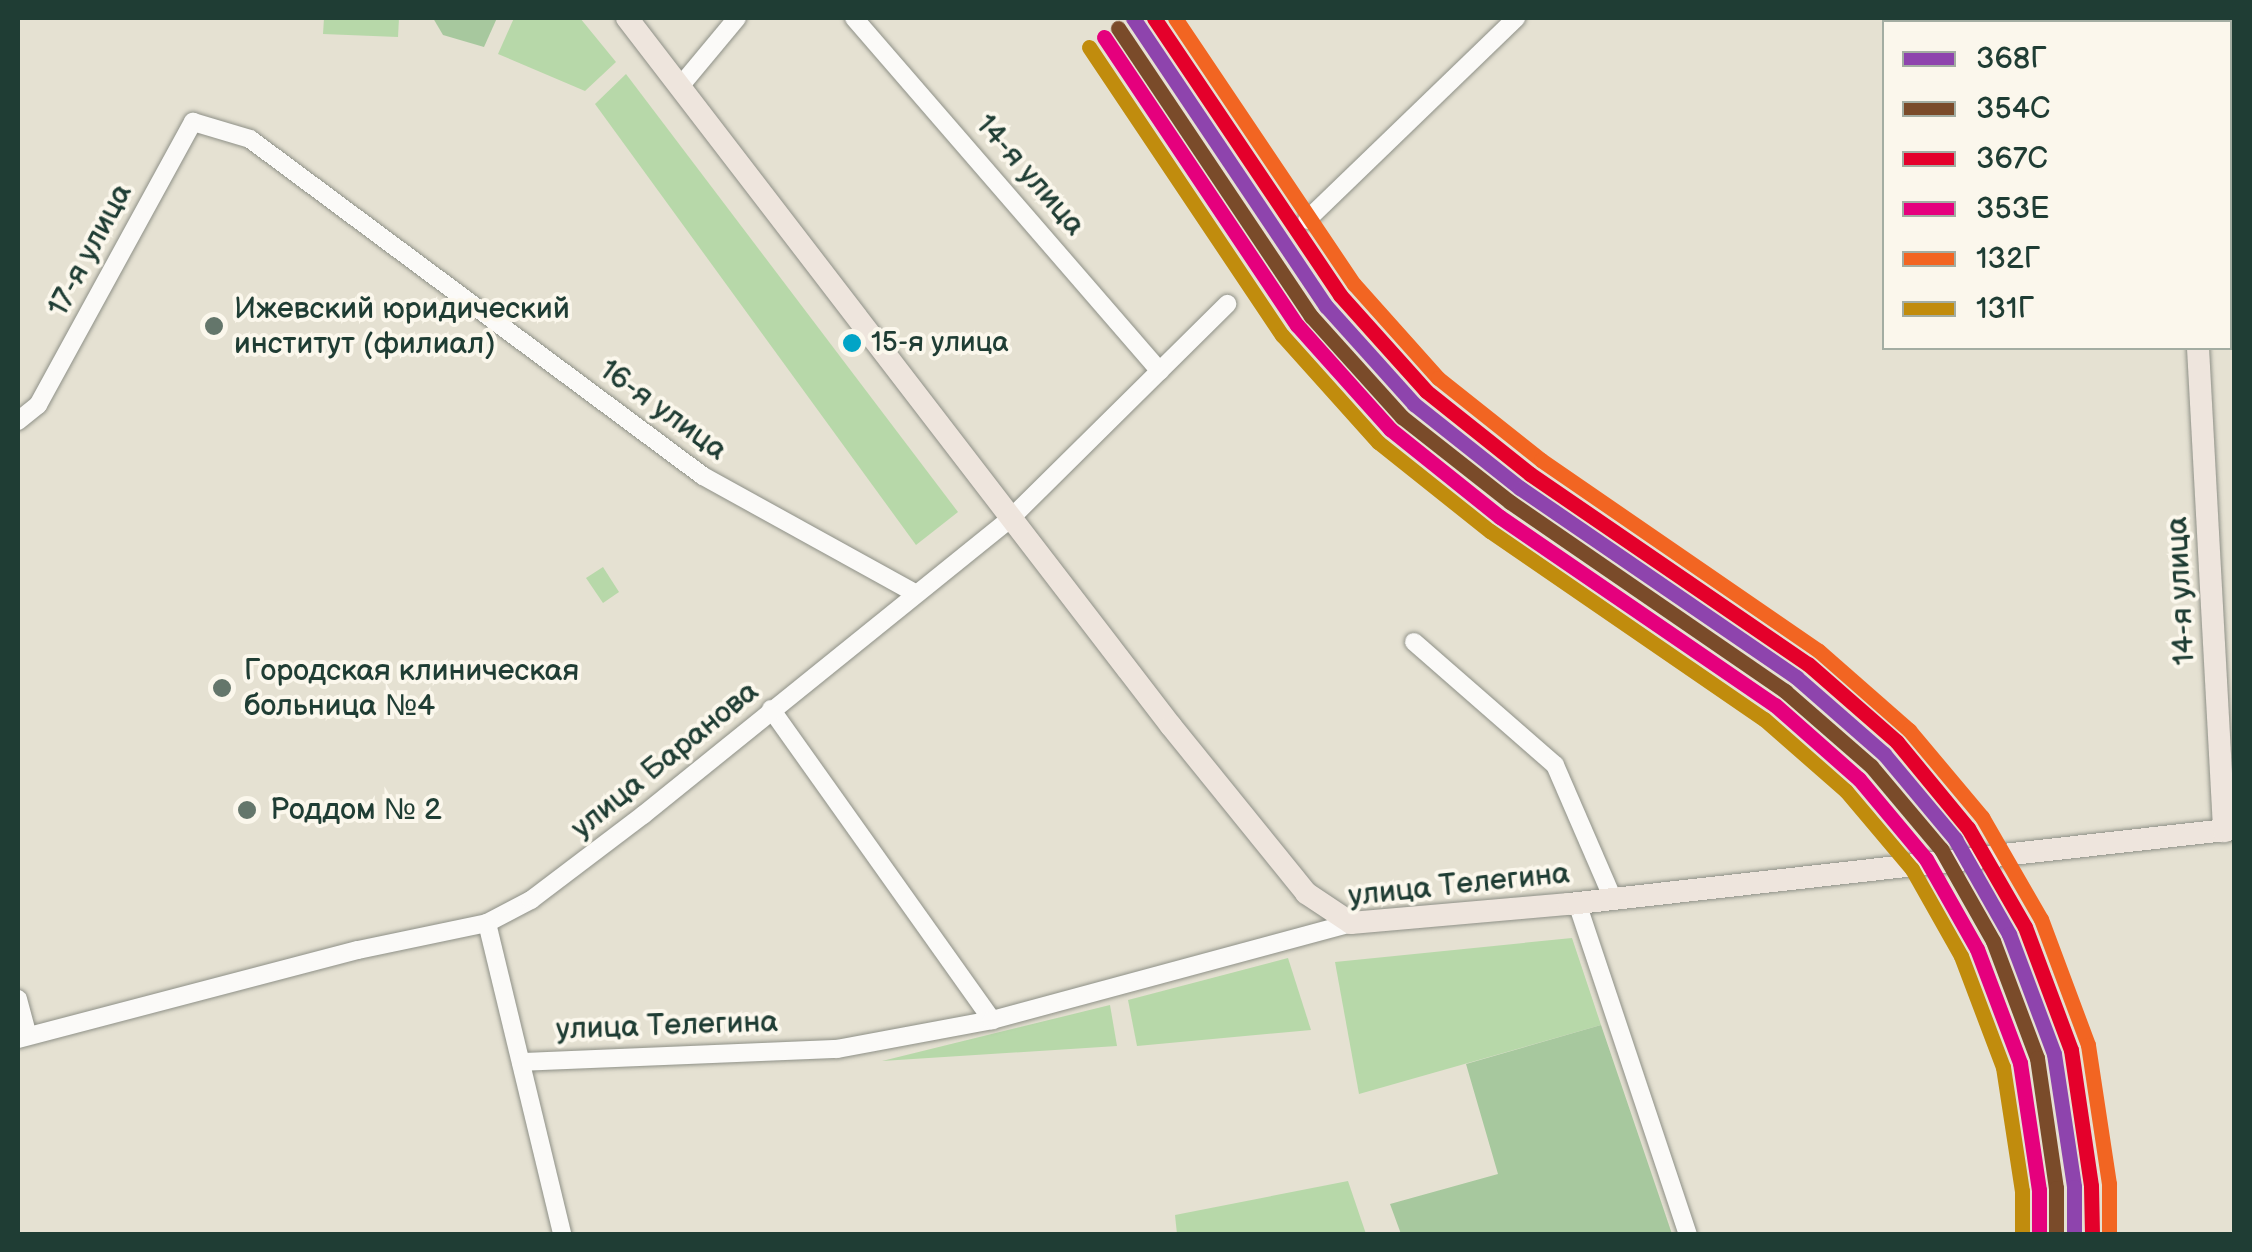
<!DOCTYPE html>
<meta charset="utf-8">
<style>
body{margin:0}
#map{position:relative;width:2252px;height:1252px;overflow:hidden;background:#e5e1d2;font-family:"Balsamiq Sans",sans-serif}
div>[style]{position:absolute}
.green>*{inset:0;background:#b7d8a9}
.forest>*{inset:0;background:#a7c89e}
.roads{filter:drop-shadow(0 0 2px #8e9087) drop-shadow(0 0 2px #8e9087)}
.minor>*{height:18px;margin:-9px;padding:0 9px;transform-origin:9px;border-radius:9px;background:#fbfaf8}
.major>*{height:22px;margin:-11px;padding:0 11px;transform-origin:11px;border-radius:11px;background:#eee5dd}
.rail-1>*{height:15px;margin:-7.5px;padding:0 7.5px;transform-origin:7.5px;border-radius:7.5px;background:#8e44ad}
.rail-2>*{height:15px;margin:-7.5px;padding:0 7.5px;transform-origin:7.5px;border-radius:7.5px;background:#7a4b2a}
.rail-3>*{height:15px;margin:-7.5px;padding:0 7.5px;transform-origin:7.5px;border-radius:7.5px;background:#e4002b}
.rail-4>*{height:15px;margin:-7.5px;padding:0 7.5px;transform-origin:7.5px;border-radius:7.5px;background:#e5007d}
.rail-5>*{height:15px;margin:-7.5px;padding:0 7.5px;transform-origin:7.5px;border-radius:7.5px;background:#f26522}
.rail-6>*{height:15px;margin:-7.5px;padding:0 7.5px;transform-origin:7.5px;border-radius:7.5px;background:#c18c0d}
.dots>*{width:28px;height:28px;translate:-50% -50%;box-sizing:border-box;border:5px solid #fbf7ec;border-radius:50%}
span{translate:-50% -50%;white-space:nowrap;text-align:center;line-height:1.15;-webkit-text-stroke:8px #fbf7ec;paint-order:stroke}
.bus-label{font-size:28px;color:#1f3d34}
.left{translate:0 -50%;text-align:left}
.street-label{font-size:30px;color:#1f3d34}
.poi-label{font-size:30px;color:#1f3d34}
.frame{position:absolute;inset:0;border:20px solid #1f3d34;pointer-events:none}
.legend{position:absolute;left:1882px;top:20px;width:350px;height:330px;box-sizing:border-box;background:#fbf7ec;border:2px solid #a3ada2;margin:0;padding:12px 18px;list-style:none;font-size:30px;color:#1f3d34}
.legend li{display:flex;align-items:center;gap:20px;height:50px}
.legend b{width:50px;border:2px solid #a3ada2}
</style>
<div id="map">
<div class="green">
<div style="clip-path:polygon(324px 18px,399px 18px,398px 37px,323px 34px)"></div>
<div style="clip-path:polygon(514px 18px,580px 18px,616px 62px,585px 91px,498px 54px)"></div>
<div style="clip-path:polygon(626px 74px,958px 512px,916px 545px,595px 104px)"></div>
<div style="clip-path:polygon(603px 567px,619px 592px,603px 603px,586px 578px)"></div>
<div style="clip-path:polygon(1572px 938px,1601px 1025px,1359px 1094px,1335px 962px)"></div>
<div style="clip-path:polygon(1288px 958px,1311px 1030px,1137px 1046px,1128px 1000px)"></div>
<div style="clip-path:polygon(1110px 1005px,1117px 1046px,882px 1061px)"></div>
<div style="clip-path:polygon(1348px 1181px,1366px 1234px,1177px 1234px,1175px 1215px)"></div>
</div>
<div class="forest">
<div style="clip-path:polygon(433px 18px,497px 18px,484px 47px,443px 35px)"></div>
<div style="clip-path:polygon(1601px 1025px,1672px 1234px,1401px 1234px,1390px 1204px,1498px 1174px,1466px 1064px)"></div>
</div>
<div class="roads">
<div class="minor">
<div style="left:854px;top:18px;width:467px;rotate:49.1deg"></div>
<div style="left:682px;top:84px;width:86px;rotate:-50.2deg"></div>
<div style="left:1307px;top:220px;width:291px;rotate:-44deg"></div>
<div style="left:18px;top:421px;width:26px;rotate:-39deg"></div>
<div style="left:38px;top:405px;width:323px;rotate:-61.3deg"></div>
<div style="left:193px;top:122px;width:59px;rotate:16.6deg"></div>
<div style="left:250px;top:139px;width:565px;rotate:36.65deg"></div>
<div style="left:703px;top:476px;width:242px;rotate:28.9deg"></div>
<div style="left:1414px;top:642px;width:187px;rotate:41.1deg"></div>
<div style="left:1555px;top:765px;width:146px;rotate:66.6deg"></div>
<div style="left:771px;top:709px;width:382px;rotate:54.6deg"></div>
<div style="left:1577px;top:903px;width:349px;rotate:71.5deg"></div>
<div style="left:487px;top:923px;width:320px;rotate:76.4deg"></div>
<div style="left:18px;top:999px;width:38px;rotate:75deg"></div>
<div style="left:18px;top:1039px;width:351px;rotate:-14.7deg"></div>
<div style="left:358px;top:950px;width:132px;rotate:-11.8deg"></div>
<div style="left:487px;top:923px;width:50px;rotate:-27.6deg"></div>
<div style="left:531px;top:900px;width:141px;rotate:-37.2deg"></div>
<div style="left:643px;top:815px;width:474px;rotate:-38.9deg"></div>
<div style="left:1012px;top:517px;width:303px;rotate:-44.7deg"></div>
<div style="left:521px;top:1062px;width:316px;rotate:-2.4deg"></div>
<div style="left:837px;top:1049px;width:158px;rotate:-10.6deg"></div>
<div style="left:992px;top:1020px;width:372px;rotate:-15.1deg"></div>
</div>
<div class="major">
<div style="left:627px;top:18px;width:893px;rotate:52.46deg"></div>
<div style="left:1171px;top:726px;width:215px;rotate:51deg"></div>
<div style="left:1306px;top:893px;width:54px;rotate:33.7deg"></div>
<div style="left:1351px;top:923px;width:219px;rotate:-5deg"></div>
<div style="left:1569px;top:904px;width:669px;rotate:-6.43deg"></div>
<div style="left:2180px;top:18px;width:4px;rotate:90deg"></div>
<div style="left:2198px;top:348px;width:484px;rotate:86.9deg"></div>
</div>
</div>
<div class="rail-1">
<div style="left:1133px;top:18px;width:347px;rotate:56.2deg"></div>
<div style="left:1326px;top:306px;width:132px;rotate:48.1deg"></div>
<div style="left:1414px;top:404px;width:135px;rotate:38.4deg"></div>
<div style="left:1520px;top:488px;width:335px;rotate:34.4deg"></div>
<div style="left:1796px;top:677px;width:117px;rotate:41.2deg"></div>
<div style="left:1884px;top:754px;width:111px;rotate:50.1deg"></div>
<div style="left:1955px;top:839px;width:109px;rotate:60.4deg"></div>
<div style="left:2009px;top:934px;width:128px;rotate:69.4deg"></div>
<div style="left:2054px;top:1054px;width:134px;rotate:81.4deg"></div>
<div style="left:2074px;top:1187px;width:47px;rotate:90deg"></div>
</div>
<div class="rail-2">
<div style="left:1118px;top:28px;width:347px;rotate:56.2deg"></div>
<div style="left:1311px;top:316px;width:136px;rotate:48deg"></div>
<div style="left:1402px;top:417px;width:137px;rotate:38.2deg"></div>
<div style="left:1510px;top:502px;width:334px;rotate:34.5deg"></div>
<div style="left:1785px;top:691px;width:114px;rotate:41.1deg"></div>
<div style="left:1871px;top:766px;width:109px;rotate:49.9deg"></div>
<div style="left:1941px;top:849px;width:106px;rotate:60.5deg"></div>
<div style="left:1993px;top:941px;width:125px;rotate:69.4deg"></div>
<div style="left:2037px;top:1058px;width:131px;rotate:81.7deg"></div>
<div style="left:2056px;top:1188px;width:46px;rotate:90deg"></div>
</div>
<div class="rail-3">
<div style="left:1154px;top:18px;width:334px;rotate:56.1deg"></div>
<div style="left:1340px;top:295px;width:129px;rotate:48.1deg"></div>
<div style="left:1426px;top:391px;width:133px;rotate:38.6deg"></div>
<div style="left:1530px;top:474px;width:337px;rotate:34.4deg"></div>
<div style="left:1808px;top:664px;width:118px;rotate:41.2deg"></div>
<div style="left:1897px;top:742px;width:112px;rotate:50.5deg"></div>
<div style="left:1968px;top:828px;width:114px;rotate:60.1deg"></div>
<div style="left:2025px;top:927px;width:131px;rotate:69.5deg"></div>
<div style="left:2071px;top:1050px;width:137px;rotate:81.6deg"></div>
<div style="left:2091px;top:1186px;width:48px;rotate:88.8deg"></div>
</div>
<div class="rail-4">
<div style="left:1104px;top:37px;width:347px;rotate:56.2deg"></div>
<div style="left:1297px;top:325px;width:140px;rotate:48.2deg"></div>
<div style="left:1390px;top:429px;width:141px;rotate:38.7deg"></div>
<div style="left:1500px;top:517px;width:333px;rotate:34.4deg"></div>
<div style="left:1775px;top:705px;width:112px;rotate:41.4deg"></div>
<div style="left:1859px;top:779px;width:104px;rotate:50.1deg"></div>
<div style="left:1926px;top:859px;width:103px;rotate:60.5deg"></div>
<div style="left:1977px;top:949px;width:122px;rotate:69.3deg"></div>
<div style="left:2020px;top:1063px;width:128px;rotate:81.5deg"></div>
<div style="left:2039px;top:1190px;width:44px;rotate:90deg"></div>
</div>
<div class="rail-5">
<div style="left:1175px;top:18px;width:321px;rotate:56.1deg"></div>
<div style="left:1354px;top:284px;width:126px;rotate:48.2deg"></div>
<div style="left:1438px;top:378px;width:132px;rotate:38.5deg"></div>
<div style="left:1541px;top:460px;width:337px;rotate:34.5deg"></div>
<div style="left:1819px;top:651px;width:120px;rotate:41.3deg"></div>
<div style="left:1909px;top:730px;width:114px;rotate:50deg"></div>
<div style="left:1982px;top:817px;width:118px;rotate:60deg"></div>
<div style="left:2041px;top:919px;width:134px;rotate:69.5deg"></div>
<div style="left:2088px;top:1045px;width:141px;rotate:81.4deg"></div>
<div style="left:2109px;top:1184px;width:50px;rotate:90deg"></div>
</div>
<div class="rail-6">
<div style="left:1089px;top:47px;width:347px;rotate:56.2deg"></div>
<div style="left:1282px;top:335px;width:144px;rotate:48.1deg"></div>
<div style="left:1378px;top:442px;width:143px;rotate:38.5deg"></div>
<div style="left:1490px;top:531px;width:332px;rotate:34.5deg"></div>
<div style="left:1764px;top:719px;width:109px;rotate:41.3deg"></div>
<div style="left:1846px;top:791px;width:102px;rotate:49.8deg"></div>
<div style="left:1912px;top:869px;width:100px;rotate:60.6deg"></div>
<div style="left:1961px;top:956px;width:119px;rotate:69.3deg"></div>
<div style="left:2003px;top:1067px;width:125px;rotate:81.3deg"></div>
<div style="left:2022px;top:1191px;width:43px;rotate:90deg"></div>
</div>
<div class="dots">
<div style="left:214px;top:326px;background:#64766b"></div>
<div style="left:852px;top:343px;background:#02a4c6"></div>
<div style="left:222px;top:688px;background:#64766b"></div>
<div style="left:247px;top:810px;background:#64766b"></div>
</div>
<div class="bus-label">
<span class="left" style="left:871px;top:343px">15-я улица</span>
</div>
<div class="street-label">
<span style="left:1030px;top:175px;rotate:49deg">14-я улица</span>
<span style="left:90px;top:250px;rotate:-62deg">17-я улица</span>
<span style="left:663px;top:410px;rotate:36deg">16-я улица</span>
<span style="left:2181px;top:591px;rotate:-93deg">14-я улица</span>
<span style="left:665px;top:760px;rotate:-39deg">улица Баранова</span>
<span style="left:1459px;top:885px;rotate:-6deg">улица Телегина</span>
<span style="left:667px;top:1026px;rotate:-2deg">улица Телегина</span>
</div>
<div class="poi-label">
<span class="left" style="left:234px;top:326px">Ижевский юридический<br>институт (филиал)</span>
<span class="left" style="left:244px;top:688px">Городская клиническая<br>больница №4</span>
<span class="left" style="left:270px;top:810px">Роддом № 2</span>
</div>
<div class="frame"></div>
<ul class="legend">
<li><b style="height:12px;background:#8e44ad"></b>368Г</li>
<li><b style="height:12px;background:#7a4b2a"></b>354С</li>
<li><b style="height:12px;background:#e4002b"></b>367С</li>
<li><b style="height:12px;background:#e5007d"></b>353Е</li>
<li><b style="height:12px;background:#f26522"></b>132Г</li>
<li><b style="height:12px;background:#c18c0d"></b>131Г</li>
</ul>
</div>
